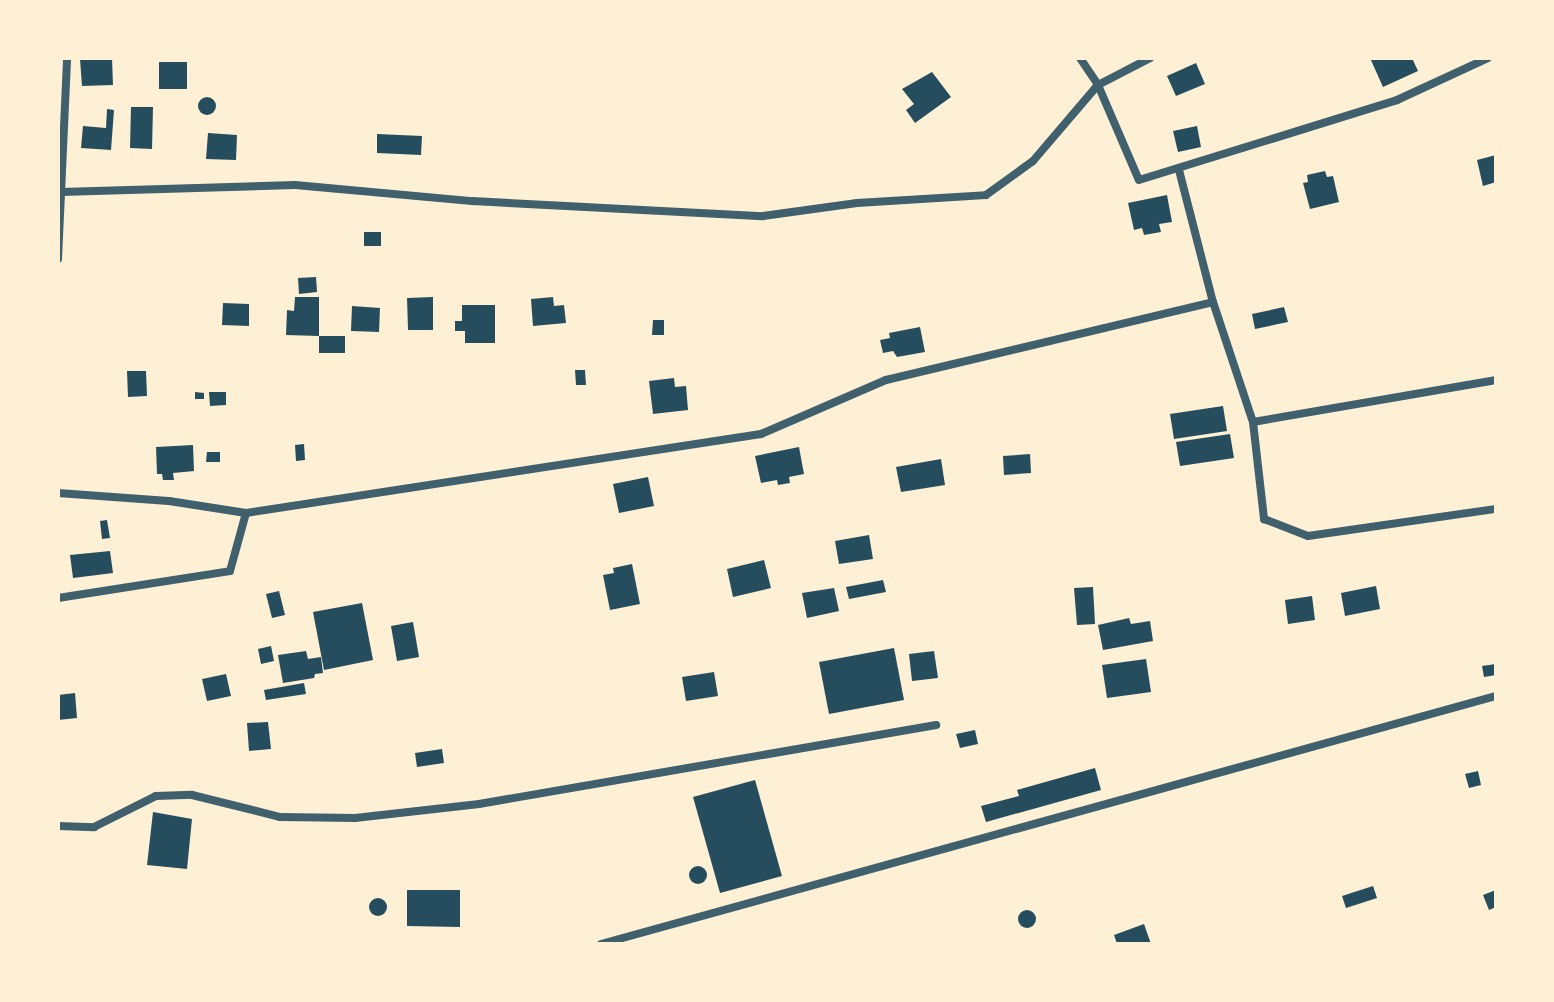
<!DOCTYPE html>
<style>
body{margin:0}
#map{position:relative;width:1554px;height:1002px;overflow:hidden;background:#fdf0d5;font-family:"Exo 2",sans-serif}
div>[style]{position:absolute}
.building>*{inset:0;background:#264d5e}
.round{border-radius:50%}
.minor>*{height:8px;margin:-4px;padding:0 4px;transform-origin:4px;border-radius:4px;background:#3f606c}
span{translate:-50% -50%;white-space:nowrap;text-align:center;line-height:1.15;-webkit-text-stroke:6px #fdf0d5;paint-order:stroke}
.frame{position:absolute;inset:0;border:60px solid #fdf0d5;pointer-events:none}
</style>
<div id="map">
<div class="building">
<div style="clip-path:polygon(112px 58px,113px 85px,82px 86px,80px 59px)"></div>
<div style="clip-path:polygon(1370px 58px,1412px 58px,1418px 71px,1383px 87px)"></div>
<div style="clip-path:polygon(159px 62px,187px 62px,187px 89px,159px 89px)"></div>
<div style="clip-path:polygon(1196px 63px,1205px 84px,1176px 96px,1167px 76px)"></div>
<div style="clip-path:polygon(932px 72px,951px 97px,915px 123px,906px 110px,914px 104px,902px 89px)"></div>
<div class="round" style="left:198px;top:97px;width:18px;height:18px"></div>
<div style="clip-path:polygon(131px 107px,153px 107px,152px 149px,130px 148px)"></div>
<div style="clip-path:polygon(107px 109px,114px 110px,111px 150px,81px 148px,83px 126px,106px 128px)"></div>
<div style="clip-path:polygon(1197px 126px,1201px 147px,1178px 152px,1173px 131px)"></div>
<div style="clip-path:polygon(208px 133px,237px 135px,236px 160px,206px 159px)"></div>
<div style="clip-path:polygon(377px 134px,422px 136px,421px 155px,377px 153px)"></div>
<div style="clip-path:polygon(1496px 155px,1496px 182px,1483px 186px,1477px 160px)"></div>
<div style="clip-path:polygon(1325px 171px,1327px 177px,1333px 176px,1339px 202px,1310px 209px,1303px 183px,1308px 182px,1307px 175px)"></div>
<div style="clip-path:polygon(1167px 195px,1172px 222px,1159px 224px,1161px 232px,1144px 235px,1142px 228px,1134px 230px,1128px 203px)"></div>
<div style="clip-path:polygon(364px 232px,381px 232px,381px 246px,364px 246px)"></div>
<div style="clip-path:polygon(316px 277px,317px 292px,299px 294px,298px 278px)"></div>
<div style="clip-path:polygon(295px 297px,319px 297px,319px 336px,286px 335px,287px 310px,294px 311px)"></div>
<div style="clip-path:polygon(433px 297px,433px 330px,408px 330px,407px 298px)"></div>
<div style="clip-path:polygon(553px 297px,554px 306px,564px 305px,566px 323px,533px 326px,531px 299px)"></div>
<div style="clip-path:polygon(223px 303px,249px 304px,249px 326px,222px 325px)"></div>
<div style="clip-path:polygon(462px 305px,495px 305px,495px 343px,465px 343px,465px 331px,455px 331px,455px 321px,462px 321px)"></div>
<div style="clip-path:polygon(352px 306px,380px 308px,379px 332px,351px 331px)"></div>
<div style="clip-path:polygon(1284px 307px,1288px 322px,1255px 329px,1252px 314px)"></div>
<div style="clip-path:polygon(653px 320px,664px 320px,664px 335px,652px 335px)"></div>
<div style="clip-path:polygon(920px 327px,925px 352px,897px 357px,893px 351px,883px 353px,880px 340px,890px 338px,889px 333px)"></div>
<div style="clip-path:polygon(319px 336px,345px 336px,345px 353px,319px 353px)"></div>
<div style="clip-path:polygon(575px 370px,585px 370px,586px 385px,576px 385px)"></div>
<div style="clip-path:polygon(127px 371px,146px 371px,147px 396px,128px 397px)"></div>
<div style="clip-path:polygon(674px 378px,675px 387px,686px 386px,688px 410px,653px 414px,649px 381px)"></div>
<div style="clip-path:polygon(195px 392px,204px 393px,204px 399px,195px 399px)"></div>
<div style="clip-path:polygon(209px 392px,226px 392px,226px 405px,210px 406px)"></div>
<div style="clip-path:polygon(1223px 406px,1227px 431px,1174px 439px,1170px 414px)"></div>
<div style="clip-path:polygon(1230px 434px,1234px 458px,1180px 466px,1176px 442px)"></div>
<div style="clip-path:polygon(304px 444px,305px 460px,296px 461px,295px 445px)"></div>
<div style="clip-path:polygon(193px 445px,194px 471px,173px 473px,174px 480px,163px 480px,162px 474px,157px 474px,156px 447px)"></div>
<div style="clip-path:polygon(799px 447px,804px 474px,789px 477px,790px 483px,778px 485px,777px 480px,761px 483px,755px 456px)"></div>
<div style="clip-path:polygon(207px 452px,220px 452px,220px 462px,206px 462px)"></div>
<div style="clip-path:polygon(1030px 454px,1031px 473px,1004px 475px,1003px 456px)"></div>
<div style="clip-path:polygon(941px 459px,945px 485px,901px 492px,896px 467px)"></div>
<div style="clip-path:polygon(648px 477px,654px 506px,619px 513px,613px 484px)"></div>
<div style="clip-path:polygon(107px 520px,110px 538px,102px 539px,100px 521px)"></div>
<div style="clip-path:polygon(869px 535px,873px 559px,839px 564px,835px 541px)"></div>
<div style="clip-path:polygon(110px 551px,113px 573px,73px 578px,70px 555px)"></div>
<div style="clip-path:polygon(764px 560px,771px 588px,733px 597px,727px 569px)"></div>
<div style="clip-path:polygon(632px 564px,640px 604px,610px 610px,603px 575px,614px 573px,613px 568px)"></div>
<div style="clip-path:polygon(883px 580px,886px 592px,849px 599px,846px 587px)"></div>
<div style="clip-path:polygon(1376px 586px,1380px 609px,1345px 616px,1341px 593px)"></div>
<div style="clip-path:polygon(1093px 587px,1095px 624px,1077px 625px,1074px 588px)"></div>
<div style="clip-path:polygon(834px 588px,839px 611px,807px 618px,802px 593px)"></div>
<div style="clip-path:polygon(279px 591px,285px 615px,272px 618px,266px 594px)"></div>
<div style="clip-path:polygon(1312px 596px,1315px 620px,1288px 624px,1285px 600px)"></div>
<div style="clip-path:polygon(362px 603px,373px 660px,324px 670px,313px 612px)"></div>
<div style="clip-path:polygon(1129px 618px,1131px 624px,1150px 621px,1153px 641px,1103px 650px,1098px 625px)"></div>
<div style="clip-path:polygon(413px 622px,419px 657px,397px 661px,391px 626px)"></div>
<div style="clip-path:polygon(271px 646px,274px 661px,261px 664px,258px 649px)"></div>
<div style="clip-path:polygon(894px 648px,904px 700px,829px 714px,819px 662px)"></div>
<div style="clip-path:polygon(306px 651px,308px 659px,321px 657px,323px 673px,315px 674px,314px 678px,283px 683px,278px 655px)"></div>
<div style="clip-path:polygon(934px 651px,938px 678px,912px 681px,909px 654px)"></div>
<div style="clip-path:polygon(1146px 659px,1151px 692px,1107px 698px,1102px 665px)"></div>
<div style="clip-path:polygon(1496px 664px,1496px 675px,1484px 677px,1482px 666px)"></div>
<div style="clip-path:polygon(714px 672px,718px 696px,686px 701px,682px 677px)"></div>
<div style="clip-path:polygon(226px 674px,231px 696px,207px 701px,202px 679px)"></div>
<div style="clip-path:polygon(304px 683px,306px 694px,266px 700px,264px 690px)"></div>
<div style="clip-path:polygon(75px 693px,77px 718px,58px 720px,58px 695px)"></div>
<div style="clip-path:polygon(268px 722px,271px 749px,249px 751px,247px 723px)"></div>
<div style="clip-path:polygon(975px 730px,978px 744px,960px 748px,956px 734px)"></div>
<div style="clip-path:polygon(442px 749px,444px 763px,417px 767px,415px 753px)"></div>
<div style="clip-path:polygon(1095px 768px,1101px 790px,986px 822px,981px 806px,1019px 796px,1017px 790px)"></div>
<div style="clip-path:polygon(1478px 771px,1481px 785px,1469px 788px,1465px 774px)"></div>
<div style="clip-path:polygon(755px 780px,782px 876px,720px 893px,693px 797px)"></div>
<div style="clip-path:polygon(153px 812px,192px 819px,187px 869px,147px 865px)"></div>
<div class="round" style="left:689px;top:866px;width:18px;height:18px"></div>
<div style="clip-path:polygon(1373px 886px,1377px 898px,1346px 908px,1342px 896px)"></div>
<div style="clip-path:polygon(407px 890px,460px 890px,460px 927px,407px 926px)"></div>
<div style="clip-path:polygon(1496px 890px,1496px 907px,1489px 910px,1483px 895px)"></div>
<div class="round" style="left:369px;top:898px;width:18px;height:18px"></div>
<div class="round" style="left:1018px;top:910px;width:18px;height:18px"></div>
<div style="clip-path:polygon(1144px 924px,1151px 944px,1117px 944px,1114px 935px)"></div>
</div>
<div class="minor">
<div style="left:1080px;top:58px;width:32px;rotate:56deg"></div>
<div style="left:1098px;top:85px;width:103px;rotate:66.7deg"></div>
<div style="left:1139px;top:180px;width:270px;rotate:-17.2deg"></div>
<div style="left:1397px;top:100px;width:100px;rotate:-24.8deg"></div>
<div style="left:1179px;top:170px;width:136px;rotate:75.6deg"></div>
<div style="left:1213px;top:302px;width:126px;rotate:71.6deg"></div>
<div style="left:1253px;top:422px;width:98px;rotate:83.5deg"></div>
<div style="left:1264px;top:519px;width:47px;rotate:21.1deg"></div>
<div style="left:1308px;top:536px;width:190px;rotate:-8.2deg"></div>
<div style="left:61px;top:192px;width:234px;rotate:-1.7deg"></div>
<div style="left:295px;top:185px;width:178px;rotate:5.2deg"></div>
<div style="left:472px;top:201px;width:291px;rotate:3deg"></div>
<div style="left:763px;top:216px;width:95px;rotate:-7.9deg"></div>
<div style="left:857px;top:203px;width:129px;rotate:-3.5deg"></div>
<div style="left:986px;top:195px;width:58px;rotate:-35.9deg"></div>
<div style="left:1033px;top:161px;width:100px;rotate:-49.5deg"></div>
<div style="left:1098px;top:85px;width:59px;rotate:-27.4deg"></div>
<div style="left:58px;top:259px;width:201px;rotate:-87.4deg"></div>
<div style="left:1253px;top:422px;width:247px;rotate:-9.8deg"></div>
<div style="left:58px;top:493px;width:111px;rotate:4.1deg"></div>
<div style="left:169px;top:501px;width:78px;rotate:8.9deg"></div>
<div style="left:246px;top:513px;width:521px;rotate:-8.72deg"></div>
<div style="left:761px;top:434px;width:136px;rotate:-23.4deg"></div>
<div style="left:886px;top:380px;width:336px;rotate:-13.4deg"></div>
<div style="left:58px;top:598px;width:174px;rotate:-8.9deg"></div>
<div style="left:230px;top:571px;width:60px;rotate:-74.6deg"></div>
<div style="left:58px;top:826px;width:36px;rotate:2deg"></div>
<div style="left:94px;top:827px;width:69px;rotate:-26.6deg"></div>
<div style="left:156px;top:796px;width:36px;rotate:-2deg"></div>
<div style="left:192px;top:795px;width:91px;rotate:14deg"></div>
<div style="left:280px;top:817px;width:75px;rotate:0.8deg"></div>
<div style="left:355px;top:818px;width:125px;rotate:-6.4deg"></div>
<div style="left:479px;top:804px;width:464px;rotate:-9.8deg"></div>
<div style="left:601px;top:944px;width:929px;rotate:-15.49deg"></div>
</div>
<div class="frame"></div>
</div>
